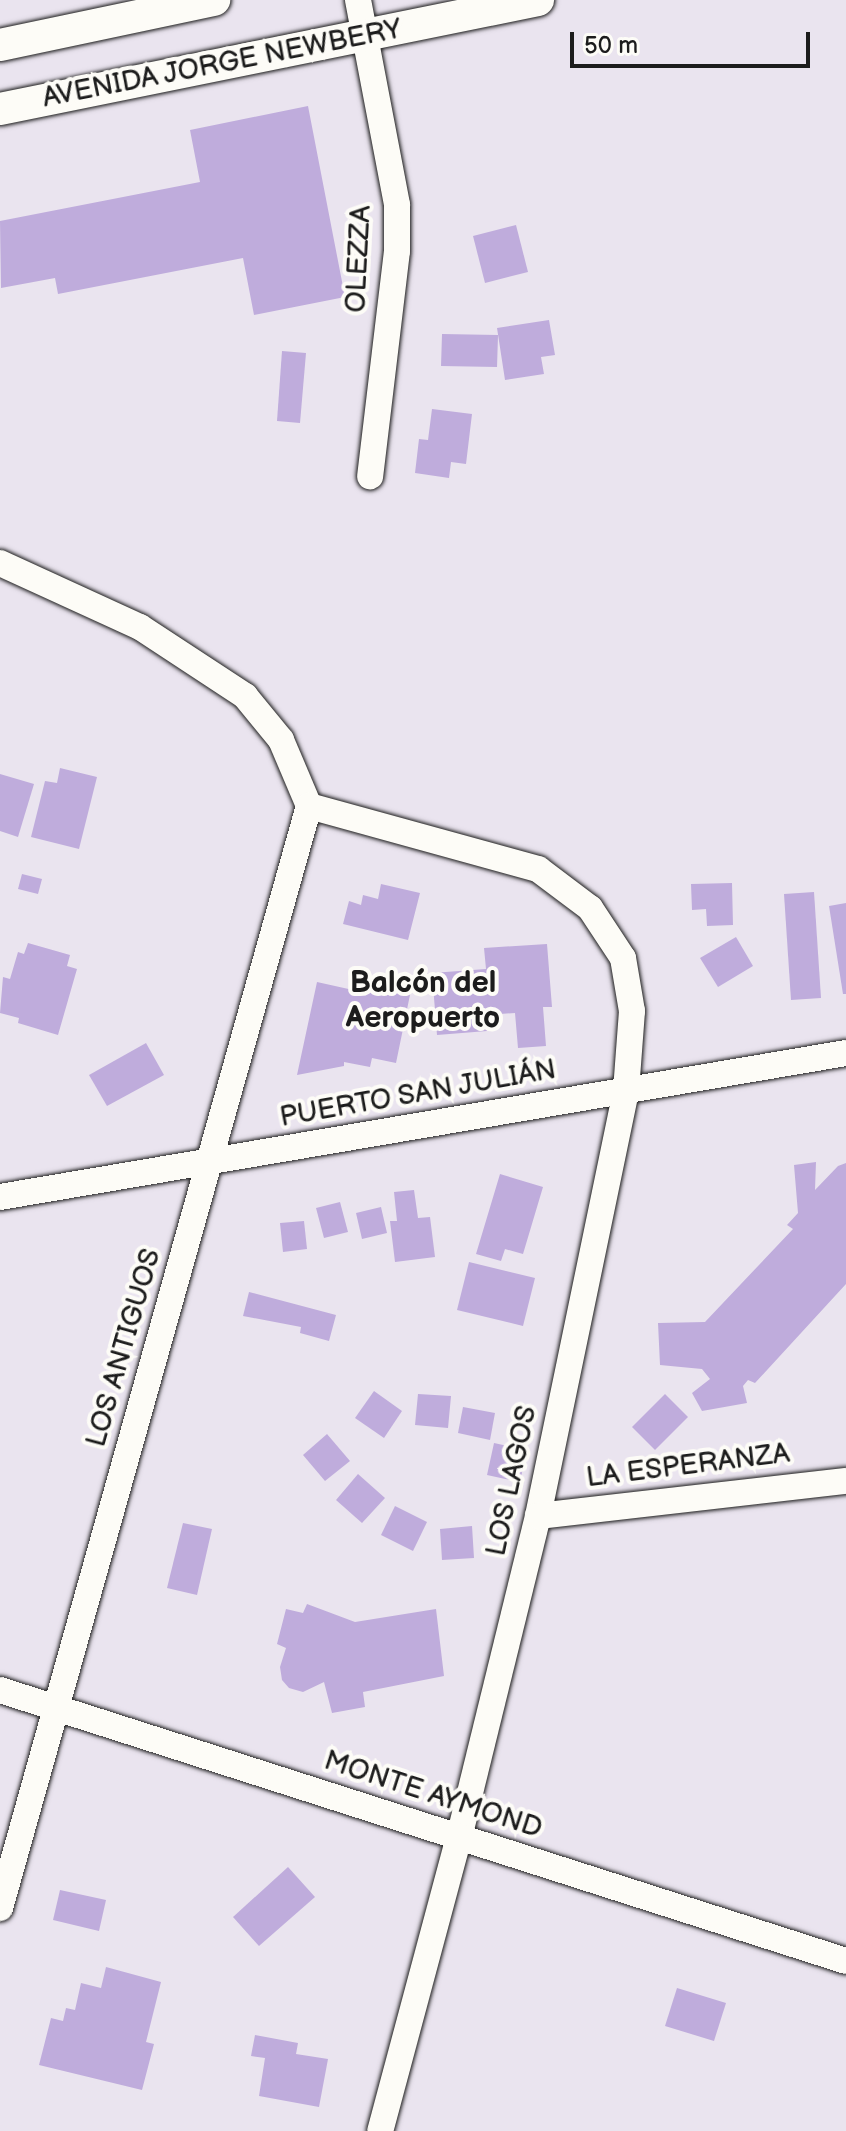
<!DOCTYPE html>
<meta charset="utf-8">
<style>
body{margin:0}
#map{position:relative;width:846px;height:2131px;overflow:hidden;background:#eae4ef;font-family:"Balsamiq Sans",sans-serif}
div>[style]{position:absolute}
.building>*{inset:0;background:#bfacdc}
.roads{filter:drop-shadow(0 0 2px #1c1c1c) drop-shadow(0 0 2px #1c1c1c)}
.minor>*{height:26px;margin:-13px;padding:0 13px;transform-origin:13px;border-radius:13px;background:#fdfcf7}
.tertiary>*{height:32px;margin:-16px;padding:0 16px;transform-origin:16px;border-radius:16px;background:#fdfcf7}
span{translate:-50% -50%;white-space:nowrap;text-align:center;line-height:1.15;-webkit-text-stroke:8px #fdfcf7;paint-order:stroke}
.street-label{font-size:28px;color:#1c1c1c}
.neighbourhood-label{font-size:30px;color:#1c1c1c;font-weight:700}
.scale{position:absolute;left:570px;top:32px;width:240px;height:36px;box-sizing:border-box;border:4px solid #1c1c1c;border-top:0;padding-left:10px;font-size:24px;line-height:28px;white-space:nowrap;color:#1c1c1c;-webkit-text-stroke:6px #fdfcf7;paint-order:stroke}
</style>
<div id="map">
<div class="building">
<div style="clip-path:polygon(308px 106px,345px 297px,254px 315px,243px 258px,58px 294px,55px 278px,1px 288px,0 221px,200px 182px,190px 130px)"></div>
<div style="clip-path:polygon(516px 225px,528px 272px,485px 283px,473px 236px)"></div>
<div style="clip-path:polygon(549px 320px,555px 355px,541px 357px,544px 374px,505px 380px,497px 328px)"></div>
<div style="clip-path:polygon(442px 334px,498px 335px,497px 367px,441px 366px)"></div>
<div style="clip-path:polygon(282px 351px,306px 353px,300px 423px,277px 421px)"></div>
<div style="clip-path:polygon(432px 409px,472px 414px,466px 464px,451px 462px,449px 478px,415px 473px,419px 439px,428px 440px)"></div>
<div style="clip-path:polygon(60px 768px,97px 777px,79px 849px,31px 837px,45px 781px,57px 783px)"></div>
<div style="clip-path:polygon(0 774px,34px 784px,18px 837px,0 831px)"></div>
<div style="clip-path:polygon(22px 874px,42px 879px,38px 894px,18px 889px)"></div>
<div style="clip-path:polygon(732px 883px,733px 925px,707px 926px,706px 909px,692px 910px,691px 884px)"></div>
<div style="clip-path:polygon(381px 884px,420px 893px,408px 940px,343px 924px,349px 901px,361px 905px,363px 895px,378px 899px)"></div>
<div style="clip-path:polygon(814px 892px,821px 998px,791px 1000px,784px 894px)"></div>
<div style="clip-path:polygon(846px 903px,846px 994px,843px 994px,829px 906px)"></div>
<div style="clip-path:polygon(736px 937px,753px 966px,718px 987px,700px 958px)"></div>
<div style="clip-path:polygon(28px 943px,70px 955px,67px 966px,77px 969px,58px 1035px,18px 1023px,19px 1018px,0 1013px,3px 977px,10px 979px,18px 952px,24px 954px)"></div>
<div style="clip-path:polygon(547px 944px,552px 1007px,543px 1007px,546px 1046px,518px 1048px,515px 1013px,486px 1015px,487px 1031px,437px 1035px,432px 973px,486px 969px,484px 948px)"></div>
<div style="clip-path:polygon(317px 982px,353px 990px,354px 983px,411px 990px,396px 1063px,372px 1058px,370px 1067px,344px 1062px,344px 1066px,297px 1075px)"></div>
<div style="clip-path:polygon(146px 1043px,164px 1075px,107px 1106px,89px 1075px)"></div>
<div style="clip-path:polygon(816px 1162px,815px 1190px,838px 1166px,846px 1163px,846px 1284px,755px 1383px,748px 1380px,743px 1386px,747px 1403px,702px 1411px,692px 1393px,710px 1379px,702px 1369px,660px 1365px,658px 1323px,705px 1322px,793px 1229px,787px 1225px,798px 1213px,794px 1165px)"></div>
<div style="clip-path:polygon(500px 1174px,543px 1187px,523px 1254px,505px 1249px,501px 1261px,476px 1254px)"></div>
<div style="clip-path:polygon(414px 1190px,418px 1218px,430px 1217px,435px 1257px,395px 1262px,390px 1221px,397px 1221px,394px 1192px)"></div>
<div style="clip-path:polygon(340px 1202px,348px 1232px,324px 1238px,316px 1208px)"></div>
<div style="clip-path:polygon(381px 1207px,387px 1233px,362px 1239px,356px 1213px)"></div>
<div style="clip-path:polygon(304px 1221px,307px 1249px,283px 1252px,280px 1223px)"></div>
<div style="clip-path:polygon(469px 1262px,535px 1278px,523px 1326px,457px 1310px)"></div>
<div style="clip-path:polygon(249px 1292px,336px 1315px,329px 1341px,300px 1333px,301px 1327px,243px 1316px)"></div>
<div style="clip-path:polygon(374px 1391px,402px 1411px,384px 1438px,355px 1418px)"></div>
<div style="clip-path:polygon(418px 1394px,451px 1396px,448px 1428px,415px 1425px)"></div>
<div style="clip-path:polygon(665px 1394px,688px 1417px,655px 1450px,632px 1427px)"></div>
<div style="clip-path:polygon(463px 1407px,495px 1413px,490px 1440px,458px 1433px)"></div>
<div style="clip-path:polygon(327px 1434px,350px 1461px,325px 1481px,303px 1455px)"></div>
<div style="clip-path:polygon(494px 1443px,527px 1450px,520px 1482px,487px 1475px)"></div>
<div style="clip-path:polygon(358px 1474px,385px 1498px,362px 1523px,336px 1500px)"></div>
<div style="clip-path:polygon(395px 1506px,427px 1522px,413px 1551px,381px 1535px)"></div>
<div style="clip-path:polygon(183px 1523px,212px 1529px,197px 1595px,167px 1588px)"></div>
<div style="clip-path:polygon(472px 1526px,474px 1558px,442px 1560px,440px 1529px)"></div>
<div style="clip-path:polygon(307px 1604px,355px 1622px,436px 1609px,444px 1676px,363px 1692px,365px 1707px,332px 1713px,324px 1682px,303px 1692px,289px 1688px,282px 1680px,280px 1667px,286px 1648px,277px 1644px,286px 1609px,303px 1613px)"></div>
<div style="clip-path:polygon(288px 1867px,315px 1897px,259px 1946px,233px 1917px)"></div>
<div style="clip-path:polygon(60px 1890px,106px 1900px,99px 1931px,53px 1920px)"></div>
<div style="clip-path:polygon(106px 1967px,161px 1982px,146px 2042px,154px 2044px,142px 2090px,39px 2065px,51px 2018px,63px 2021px,66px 2008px,75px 2010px,81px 1983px,101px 1988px)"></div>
<div style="clip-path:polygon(677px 1988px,726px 2003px,714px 2041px,665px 2026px)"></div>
<div style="clip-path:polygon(255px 2035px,298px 2043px,296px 2054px,328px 2059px,319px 2107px,259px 2096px,265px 2058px,251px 2056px)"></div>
</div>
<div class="roads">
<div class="minor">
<div style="left:358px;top:0;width:209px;rotate:79.2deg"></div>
<div style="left:397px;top:205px;width:46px;rotate:90deg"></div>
<div style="left:397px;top:251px;width:227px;rotate:96.8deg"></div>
<div style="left:0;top:563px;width:154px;rotate:24.6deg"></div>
<div style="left:140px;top:627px;width:126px;rotate:33.3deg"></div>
<div style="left:245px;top:696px;width:57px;rotate:50.7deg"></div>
<div style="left:281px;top:740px;width:72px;rotate:67deg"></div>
<div style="left:309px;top:806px;width:238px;rotate:15.4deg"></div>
<div style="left:538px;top:869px;width:65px;rotate:36.9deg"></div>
<div style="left:590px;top:908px;width:60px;rotate:56.6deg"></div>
<div style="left:623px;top:958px;width:54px;rotate:80.4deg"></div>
<div style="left:632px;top:1011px;width:80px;rotate:94.3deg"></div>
<div style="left:626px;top:1091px;width:434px;rotate:101.7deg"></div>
<div style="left:538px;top:1516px;width:331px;rotate:103.8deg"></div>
<div style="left:459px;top:1837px;width:304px;rotate:105deg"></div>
<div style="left:0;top:1197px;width:858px;rotate:-9.66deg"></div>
<div style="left:538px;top:1516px;width:310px;rotate:-6.5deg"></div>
<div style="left:0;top:1690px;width:888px;rotate:17.76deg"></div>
<div style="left:0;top:1908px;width:1145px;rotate:-74.34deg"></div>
</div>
<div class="tertiary">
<div style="left:0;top:45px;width:219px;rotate:-11.9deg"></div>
<div style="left:0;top:109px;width:549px;rotate:-11.45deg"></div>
</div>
</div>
<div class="street-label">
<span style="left:222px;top:64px;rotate:-11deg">AVENIDA JORGE NEWBERY</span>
<span style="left:359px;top:259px;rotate:-87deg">OLEZZA</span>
<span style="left:418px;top:1094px;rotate:-10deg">PUERTO SAN JULIÁN</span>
<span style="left:124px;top:1348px;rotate:-74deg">LOS ANTIGUOS</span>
<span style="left:688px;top:1466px;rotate:-7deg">LA ESPERANZA</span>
<span style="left:512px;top:1481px;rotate:-78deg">LOS LAGOS</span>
<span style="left:433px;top:1795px;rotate:18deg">MONTE AYMOND</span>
</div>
<div class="neighbourhood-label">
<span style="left:423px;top:1000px">Balcón del<br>Aeropuerto</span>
</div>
<div class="scale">50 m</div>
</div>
